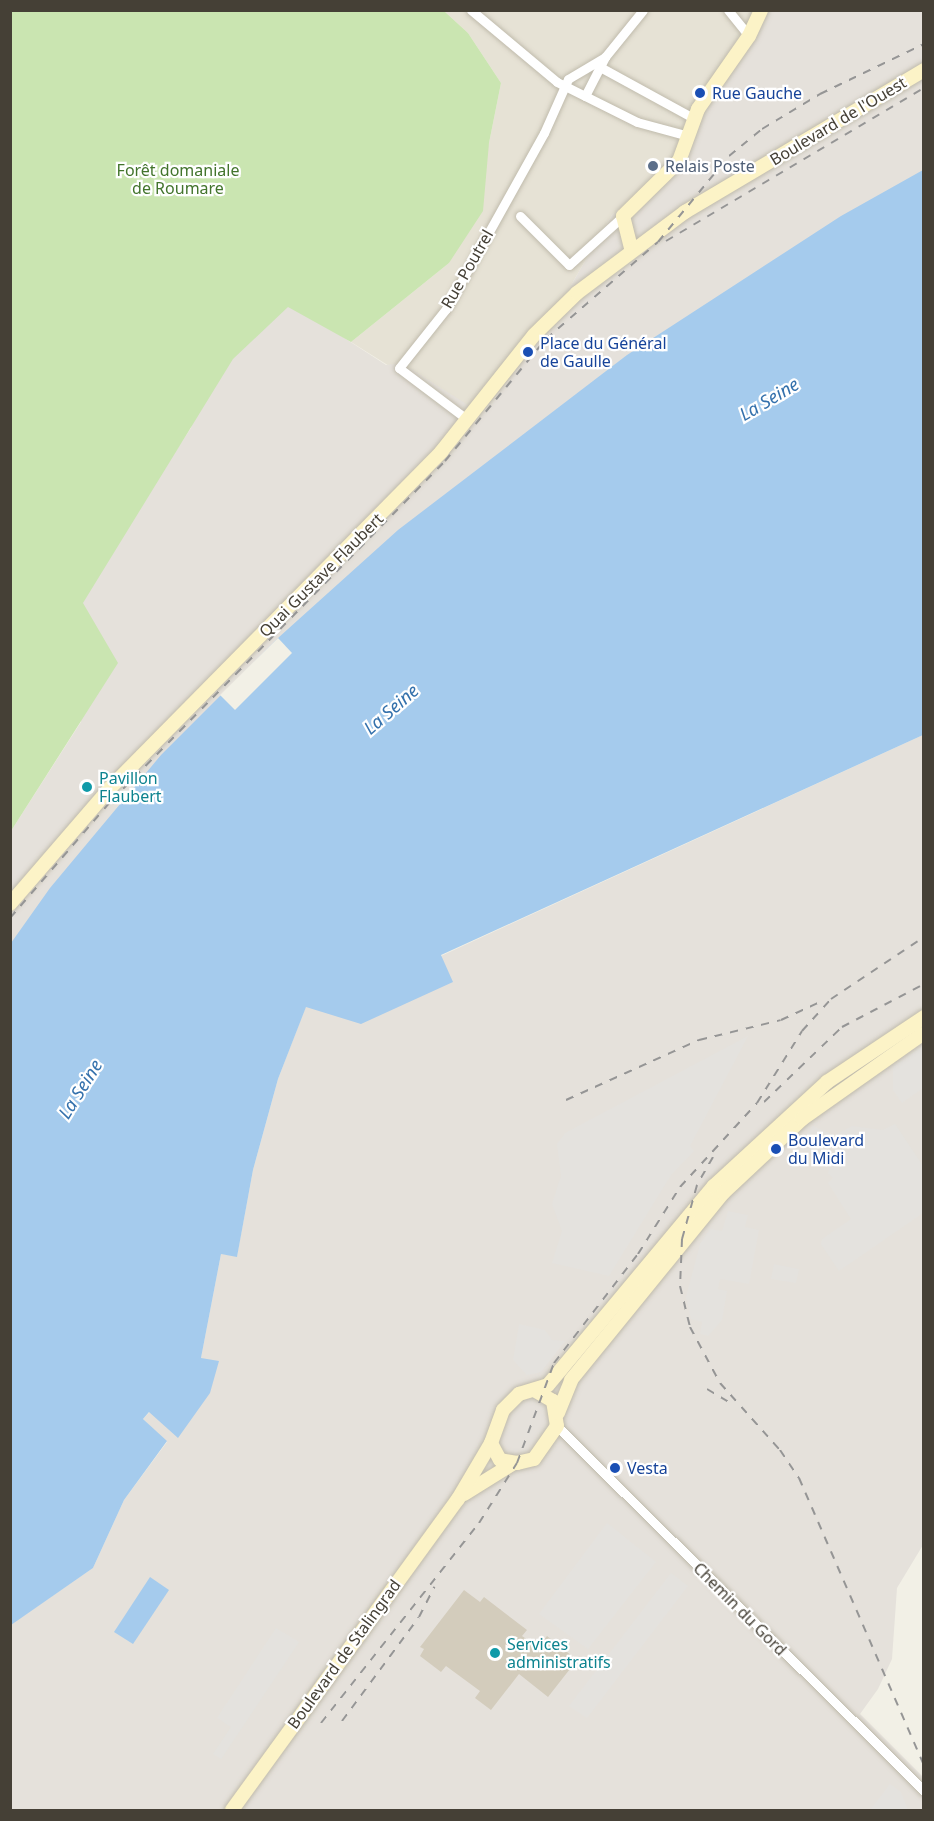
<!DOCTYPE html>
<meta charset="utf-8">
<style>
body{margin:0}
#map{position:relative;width:934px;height:1821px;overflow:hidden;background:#f2f0e6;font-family:"Noto Sans",sans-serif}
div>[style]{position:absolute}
.residential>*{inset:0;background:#e6e2d5}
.industrial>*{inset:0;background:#e5e1db}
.green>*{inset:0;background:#cae5b1}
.parking>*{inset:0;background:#e4e2de}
.water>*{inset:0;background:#a5cbed}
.pier>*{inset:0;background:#f2f0e6}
.building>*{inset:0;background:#d3ccbc}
.roads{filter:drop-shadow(0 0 2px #c0bbac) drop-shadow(0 0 2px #c0bbac)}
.street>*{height:9px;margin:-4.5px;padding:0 4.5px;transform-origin:4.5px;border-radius:4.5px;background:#fff}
.secondary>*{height:14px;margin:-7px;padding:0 7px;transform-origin:7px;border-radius:7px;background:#fcf3c7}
.rail>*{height:2px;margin-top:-1px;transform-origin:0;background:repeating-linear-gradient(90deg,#959595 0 8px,transparent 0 16px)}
.dots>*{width:16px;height:16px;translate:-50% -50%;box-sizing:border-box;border:3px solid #fff;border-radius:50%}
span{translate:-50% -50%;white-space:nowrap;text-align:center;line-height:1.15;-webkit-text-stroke:4.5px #fff;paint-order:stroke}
.transit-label{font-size:16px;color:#164399}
.left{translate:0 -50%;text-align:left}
.street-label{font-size:16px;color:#454036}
.service-label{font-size:16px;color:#4e5e75}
.park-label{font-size:16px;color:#42742c}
.culture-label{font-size:16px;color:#0d838f}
.water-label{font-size:18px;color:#3471ac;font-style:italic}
.frame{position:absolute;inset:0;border:12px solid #454036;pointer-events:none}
</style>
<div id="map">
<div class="residential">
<div style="clip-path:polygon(444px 11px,769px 11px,720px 68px,670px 167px,612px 215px,553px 316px,472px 418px,351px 342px,449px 263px,489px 143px,501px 83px,468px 33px)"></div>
</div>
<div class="industrial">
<div style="clip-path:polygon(769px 11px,923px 11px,923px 200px,11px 965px,11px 831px,81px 722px,78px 608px,88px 584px,191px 428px,197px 387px,284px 299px,386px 365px,402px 363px,471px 407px,553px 316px,612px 215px,670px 167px,697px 99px)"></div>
<div style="clip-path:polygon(923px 735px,923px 1545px,897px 1588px,892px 1659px,878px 1689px,860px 1714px,923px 1777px,923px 1810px,11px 1810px,10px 1625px,93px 1568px,124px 1500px,167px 1442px,143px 1419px,201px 1358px,221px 1254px,237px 1256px,253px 1170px,278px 1079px,306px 1006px,452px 982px,441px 956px)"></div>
</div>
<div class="green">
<div style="clip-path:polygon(11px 10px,444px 11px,468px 33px,501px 83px,489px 143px,483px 211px,449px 263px,351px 342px,288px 307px,233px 359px,83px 603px,118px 663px,11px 831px)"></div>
</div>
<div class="parking">
<div style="clip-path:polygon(748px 1036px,690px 1146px,694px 1151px,671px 1175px,609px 1276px,552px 1263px,562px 1231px,552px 1204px,561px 1176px,557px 1144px,565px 1133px)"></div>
<div style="clip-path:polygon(923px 1046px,923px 1088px,902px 1103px,893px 1090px,893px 1066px)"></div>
<div style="clip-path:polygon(895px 1124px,923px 1166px,923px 1213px,839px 1271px,821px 1244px,822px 1239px,851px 1219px,828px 1183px,833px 1178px,828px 1173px,837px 1134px,852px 1126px,883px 1130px)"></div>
<div style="clip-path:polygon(813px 1126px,834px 1135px,830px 1155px,795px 1149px)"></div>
<div style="clip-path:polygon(728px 1211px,748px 1215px,745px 1227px,759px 1230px,749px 1284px,720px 1279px,718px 1289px,727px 1291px,722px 1320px,708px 1336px,700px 1334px,702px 1322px,691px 1319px,686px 1297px,700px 1244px,710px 1229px,722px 1231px)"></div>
<div style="clip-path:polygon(774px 1264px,799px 1269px,796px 1283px,771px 1279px)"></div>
<div style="clip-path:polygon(519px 1324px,545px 1330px,552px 1340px,565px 1341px,541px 1372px,527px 1375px,513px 1360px)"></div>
<div style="clip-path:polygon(607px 1523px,656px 1562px,588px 1649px,539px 1614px)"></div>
<div style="clip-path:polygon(671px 1573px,688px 1586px,587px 1718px,569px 1706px)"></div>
<div style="clip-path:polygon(276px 1628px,299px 1642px,221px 1759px,213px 1754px,231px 1727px,217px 1718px)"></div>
<div style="clip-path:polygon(890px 1784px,901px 1792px,908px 1810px,870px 1810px)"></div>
</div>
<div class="water">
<div style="clip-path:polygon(923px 170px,923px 735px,441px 955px,453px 982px,361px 1024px,306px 1007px,278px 1079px,253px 1170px,237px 1257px,221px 1254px,201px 1358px,219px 1361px,210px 1393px,178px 1438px,149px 1412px,143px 1419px,167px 1441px,124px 1500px,93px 1568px,11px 1625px,11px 943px,50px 888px,161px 755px,278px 638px,398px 530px,627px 355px,841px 216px)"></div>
<div style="clip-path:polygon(150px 1577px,169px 1590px,133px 1644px,114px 1632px)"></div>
</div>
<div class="pier">
<div style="clip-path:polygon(278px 638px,292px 653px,235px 710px,220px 695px)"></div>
</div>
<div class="building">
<div style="clip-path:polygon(464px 1590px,480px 1602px,484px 1597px,527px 1630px,522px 1636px,538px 1647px,547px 1636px,577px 1660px,548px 1697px,519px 1674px,491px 1710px,475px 1698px,480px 1691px,446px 1666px,441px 1672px,420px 1656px,424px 1649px,420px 1647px)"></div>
</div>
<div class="roads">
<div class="street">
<div style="left:471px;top:10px;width:112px;rotate:39.9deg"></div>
<div style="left:557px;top:82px;width:89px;rotate:26.6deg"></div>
<div style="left:637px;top:122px;width:54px;rotate:15.1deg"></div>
<div style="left:728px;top:10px;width:33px;rotate:51deg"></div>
<div style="left:600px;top:67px;width:106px;rotate:28.7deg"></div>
<div style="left:585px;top:96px;width:44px;rotate:-62.9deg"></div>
<div style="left:605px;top:57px;width:60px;rotate:-51deg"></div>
<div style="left:520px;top:216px;width:69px;rotate:45deg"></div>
<div style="left:569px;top:265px;width:73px;rotate:-42.2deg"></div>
<div style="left:468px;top:420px;width:86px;rotate:-143deg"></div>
<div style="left:399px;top:368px;width:75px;rotate:-51.5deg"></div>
<div style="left:446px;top:309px;width:201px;rotate:-60.9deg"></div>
<div style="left:544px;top:133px;width:59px;rotate:-66deg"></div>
<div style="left:568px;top:79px;width:43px;rotate:-30.7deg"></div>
<div style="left:557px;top:1426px;width:518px;rotate:44.84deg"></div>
</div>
<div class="secondary">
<div style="left:631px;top:248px;width:33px;rotate:-104deg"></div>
<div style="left:623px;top:216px;width:78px;rotate:-44.5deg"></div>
<div style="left:679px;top:161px;width:55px;rotate:-69.9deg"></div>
<div style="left:698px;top:109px;width:89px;rotate:-55.1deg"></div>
<div style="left:749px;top:36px;width:29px;rotate:-65deg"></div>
<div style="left:10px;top:904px;width:153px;rotate:-49.2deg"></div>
<div style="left:110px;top:788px;width:472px;rotate:-45.4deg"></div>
<div style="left:441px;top:452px;width:149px;rotate:-51.5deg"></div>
<div style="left:534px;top:335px;width:60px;rotate:-44.3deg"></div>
<div style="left:577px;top:293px;width:135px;rotate:-36.9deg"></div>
<div style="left:685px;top:212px;width:278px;rotate:-30.7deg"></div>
<div style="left:534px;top:1390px;width:22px;rotate:30deg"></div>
<div style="left:553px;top:1401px;width:25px;rotate:81deg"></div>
<div style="left:557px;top:1426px;width:40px;rotate:124.9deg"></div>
<div style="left:534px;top:1459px;width:17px;rotate:167deg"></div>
<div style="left:517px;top:1463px;width:17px;rotate:-170deg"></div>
<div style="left:500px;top:1460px;width:19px;rotate:-118deg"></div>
<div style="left:491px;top:1443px;width:35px;rotate:-70deg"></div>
<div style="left:503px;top:1410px;width:23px;rotate:-45deg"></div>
<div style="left:519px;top:1394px;width:30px;rotate:-17deg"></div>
<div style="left:548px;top:1385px;width:259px;rotate:-50.2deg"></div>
<div style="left:714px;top:1186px;width:154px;rotate:-42.6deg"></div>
<div style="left:827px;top:1082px;width:117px;rotate:-33.8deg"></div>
<div style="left:558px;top:1413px;width:35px;rotate:-68deg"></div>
<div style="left:571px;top:1380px;width:241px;rotate:-50.9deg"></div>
<div style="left:723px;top:1193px;width:108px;rotate:-43.1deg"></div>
<div style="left:802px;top:1119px;width:149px;rotate:-35.2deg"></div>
<div style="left:464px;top:1494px;width:59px;rotate:-31.8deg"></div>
<div style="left:232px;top:1810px;width:384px;rotate:-54deg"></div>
<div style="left:458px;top:1499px;width:65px;rotate:-59.5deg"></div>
</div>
</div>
<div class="rail">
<div style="left:666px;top:241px;width:300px;rotate:-30.7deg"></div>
<div style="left:10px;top:918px;width:156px;rotate:-49.2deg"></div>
<div style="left:112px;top:800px;width:475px;rotate:-45.5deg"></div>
<div style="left:445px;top:461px;width:158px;rotate:-50.4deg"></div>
<div style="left:546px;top:339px;width:148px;rotate:-40.9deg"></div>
<div style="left:658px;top:242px;width:112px;rotate:-50.5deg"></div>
<div style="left:729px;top:156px;width:43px;rotate:-39.3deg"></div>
<div style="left:762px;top:129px;width:68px;rotate:-31.1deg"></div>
<div style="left:820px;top:94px;width:115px;rotate:-25.7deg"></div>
<div style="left:566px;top:1100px;width:146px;rotate:-24.3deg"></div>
<div style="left:699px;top:1040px;width:84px;rotate:-13.7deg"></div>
<div style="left:781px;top:1020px;width:45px;rotate:-24.9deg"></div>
<div style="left:764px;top:1102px;width:108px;rotate:-43.9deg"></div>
<div style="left:842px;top:1027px;width:93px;rotate:-27.7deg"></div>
<div style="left:713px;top:1157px;width:32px;rotate:120deg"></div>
<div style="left:697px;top:1185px;width:56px;rotate:105.5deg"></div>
<div style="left:682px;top:1239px;width:47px;rotate:92.4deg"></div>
<div style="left:680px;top:1286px;width:42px;rotate:76.3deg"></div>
<div style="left:690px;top:1327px;width:64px;rotate:61.8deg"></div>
<div style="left:720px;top:1383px;width:90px;rotate:48.2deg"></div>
<div style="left:780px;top:1450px;width:34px;rotate:56deg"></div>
<div style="left:799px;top:1478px;width:314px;rotate:66.5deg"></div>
<div style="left:707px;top:1389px;width:29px;rotate:31deg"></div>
<div style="left:342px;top:1721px;width:129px;rotate:-53.5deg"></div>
<div style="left:419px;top:1617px;width:34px;rotate:-63deg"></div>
<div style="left:321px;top:1723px;width:255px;rotate:-51.7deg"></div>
<div style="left:479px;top:1523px;width:71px;rotate:-57.7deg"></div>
<div style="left:517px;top:1463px;width:107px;rotate:-69.7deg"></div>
<div style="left:554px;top:1363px;width:138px;rotate:-52.4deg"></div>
<div style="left:638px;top:1254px;width:79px;rotate:-57.9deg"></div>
<div style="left:680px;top:1187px;width:114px;rotate:-47.5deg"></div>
<div style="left:757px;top:1103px;width:85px;rotate:-58deg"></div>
<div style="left:802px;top:1031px;width:43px;rotate:-47.8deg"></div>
<div style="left:831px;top:999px;width:112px;rotate:-33.7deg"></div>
</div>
<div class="dots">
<div style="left:700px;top:93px;background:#1a4fb4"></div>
<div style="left:653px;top:166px;background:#5c6f8a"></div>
<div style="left:528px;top:352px;background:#1a4fb4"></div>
<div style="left:87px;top:787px;background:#0f9aa8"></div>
<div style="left:776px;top:1149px;background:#1a4fb4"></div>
<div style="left:615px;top:1468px;background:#1a4fb4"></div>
<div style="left:495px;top:1653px;background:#0f9aa8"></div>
</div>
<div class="transit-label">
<span class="left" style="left:712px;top:93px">Rue Gauche</span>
<span class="left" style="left:540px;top:352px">Place du Général<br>de Gaulle</span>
<span class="left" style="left:788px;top:1149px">Boulevard<br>du Midi</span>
<span class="left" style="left:627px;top:1468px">Vesta</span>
</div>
<div class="street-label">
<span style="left:838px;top:121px;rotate:-31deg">Boulevard de l'Ouest</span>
<span style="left:467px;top:269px;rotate:-60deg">Rue Poutrel</span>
<span style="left:321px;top:575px;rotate:-45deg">Quai Gustave Flaubert</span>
<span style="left:740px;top:1609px;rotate:45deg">Chemin du Gord</span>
<span style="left:344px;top:1654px;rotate:-54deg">Boulevard de Stalingrad</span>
</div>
<div class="service-label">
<span class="left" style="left:665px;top:166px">Relais Poste</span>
</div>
<div class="park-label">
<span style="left:178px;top:179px">Forêt domaniale<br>de Roumare</span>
</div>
<div class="culture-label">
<span class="left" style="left:99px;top:787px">Pavillon<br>Flaubert</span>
<span class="left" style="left:507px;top:1653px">Services<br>administratifs</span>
</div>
<div class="water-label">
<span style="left:769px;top:399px;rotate:-31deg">La Seine</span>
<span style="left:391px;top:709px;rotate:-41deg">La Seine</span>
<span style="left:80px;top:1089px;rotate:-58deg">La Seine</span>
</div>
<div class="frame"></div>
</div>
